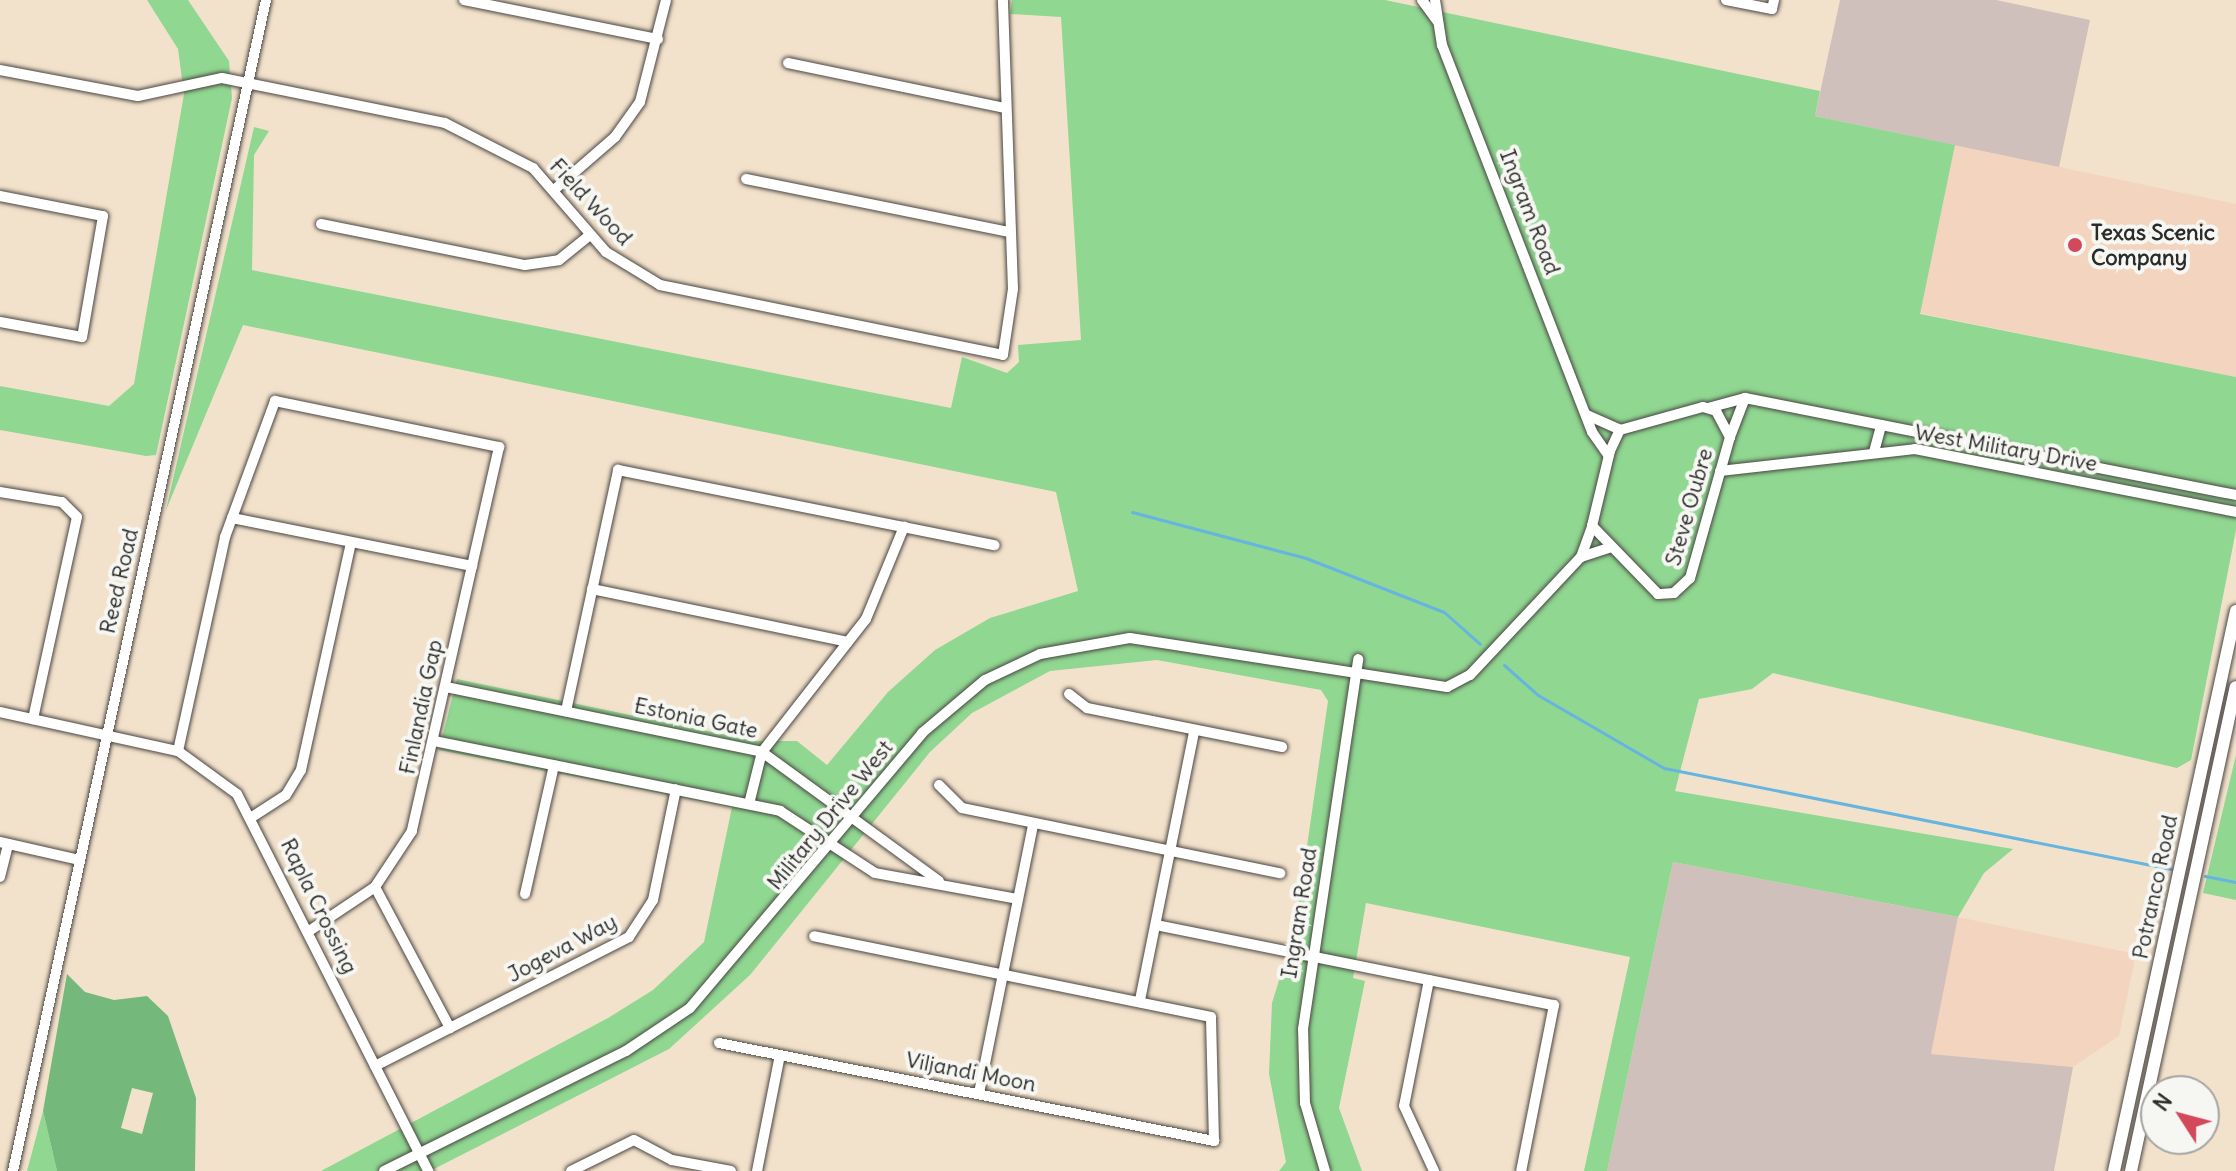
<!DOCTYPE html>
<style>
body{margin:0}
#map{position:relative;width:2236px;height:1171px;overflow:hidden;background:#f3e2cb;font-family:Delius,sans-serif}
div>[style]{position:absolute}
.built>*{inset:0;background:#f3d4bf}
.industrial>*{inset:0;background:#cfc0bb}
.green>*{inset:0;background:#90d791}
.forest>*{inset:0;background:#74b87b}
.stream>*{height:3px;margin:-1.5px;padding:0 1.5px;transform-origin:1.5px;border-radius:1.5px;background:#66b5e0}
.roads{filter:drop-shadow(0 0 2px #494643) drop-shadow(0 0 2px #494643)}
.minor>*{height:10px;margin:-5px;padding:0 5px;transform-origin:5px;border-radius:5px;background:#fff}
.major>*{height:12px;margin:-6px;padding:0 6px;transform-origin:6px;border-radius:6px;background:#fff}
.dots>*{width:22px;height:22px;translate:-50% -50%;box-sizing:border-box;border:4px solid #f6f6f2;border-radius:50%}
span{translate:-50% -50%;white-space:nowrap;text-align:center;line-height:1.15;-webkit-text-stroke:8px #f6f6f2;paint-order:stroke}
.street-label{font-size:22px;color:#2b2b2b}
.poi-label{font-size:22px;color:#2b2b2b;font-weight:700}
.left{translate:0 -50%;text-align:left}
.north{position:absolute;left:2140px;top:1075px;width:80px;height:80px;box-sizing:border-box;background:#f6f6f2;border:2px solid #a5a5a2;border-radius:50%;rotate:306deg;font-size:22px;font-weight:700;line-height:32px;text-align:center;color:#2b2b2b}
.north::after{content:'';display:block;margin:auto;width:28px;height:36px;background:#d1495b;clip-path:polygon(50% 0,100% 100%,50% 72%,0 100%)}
</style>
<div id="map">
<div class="built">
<div style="clip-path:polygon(1955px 145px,2236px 204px,2236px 377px,1919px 313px)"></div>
<div style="clip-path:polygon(1958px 917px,2136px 954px,2119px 1036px,2073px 1067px,1930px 1054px)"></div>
</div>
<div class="industrial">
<div style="clip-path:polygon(1840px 0,1996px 0,2090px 20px,2059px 167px,1815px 116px)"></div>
<div style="clip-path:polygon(1673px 862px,1958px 917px,1931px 1054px,2073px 1067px,2054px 1171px,1607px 1171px)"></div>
</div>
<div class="green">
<div style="clip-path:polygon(147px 0,188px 0,229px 61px,232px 98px,156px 455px,146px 456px,0 430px,0 386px,109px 406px,134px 384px,184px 94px,178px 49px)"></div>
<div style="clip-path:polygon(1012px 0,1385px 0,1820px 91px,1815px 116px,1955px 145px,1920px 314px,2236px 377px,2236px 530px,2191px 760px,2177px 768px,1773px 673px,1752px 689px,1699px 699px,1675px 791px,2013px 849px,1984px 873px,1958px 917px,1673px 862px,1607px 1171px,1584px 1171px,1630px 957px,1366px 903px,1353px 978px,1365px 981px,1339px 1108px,1362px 1171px,1279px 1171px,1286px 1162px,1269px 1074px,1272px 1003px,1295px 929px,1328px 701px,1321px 690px,1157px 660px,1050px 671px,972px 713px,930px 752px,750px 975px,669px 1049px,430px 1171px,321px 1171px,608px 1018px,653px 990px,704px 942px,732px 807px,439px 750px,457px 679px,755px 741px,797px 741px,827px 765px,888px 692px,935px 650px,990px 618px,1078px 591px,1056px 492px,243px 325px,166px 510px,254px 127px,269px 131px,254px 155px,252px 270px,951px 408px,962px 357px,1007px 373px,1019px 362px,1018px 345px,1081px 340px,1061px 17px,1010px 14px)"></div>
<div style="clip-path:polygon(2236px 755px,2236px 900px,2203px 893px)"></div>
<div style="clip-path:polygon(43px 1111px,57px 1171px,27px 1171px)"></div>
</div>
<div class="forest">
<div style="clip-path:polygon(evenodd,67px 974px,85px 992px,114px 1000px,147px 996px,168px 1016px,196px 1098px,195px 1171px,57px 1171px,43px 1111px,67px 974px,132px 1088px,153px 1093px,142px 1134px,121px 1128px,132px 1088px)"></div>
</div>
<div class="stream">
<div style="left:1132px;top:512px;width:180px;rotate:14.8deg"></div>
<div style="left:1306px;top:558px;width:148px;rotate:21.4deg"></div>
<div style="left:1444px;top:612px;width:48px;rotate:41.6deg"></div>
<div style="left:1504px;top:665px;width:45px;rotate:41.4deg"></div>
<div style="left:1538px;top:695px;width:146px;rotate:30.1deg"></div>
<div style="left:1664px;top:768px;width:517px;rotate:11.27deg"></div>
<div style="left:2205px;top:876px;width:32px;rotate:11deg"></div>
</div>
<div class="roads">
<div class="minor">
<div style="left:464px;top:0;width:198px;rotate:11.4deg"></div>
<div style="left:1422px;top:0;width:26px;rotate:54deg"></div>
<div style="left:1435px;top:0;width:46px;rotate:81.2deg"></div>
<div style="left:1442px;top:45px;width:415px;rotate:68.8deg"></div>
<div style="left:1592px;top:432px;width:29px;rotate:55deg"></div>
<div style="left:1726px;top:0;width:47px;rotate:11.1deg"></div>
<div style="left:1772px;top:9px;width:9px;rotate:-77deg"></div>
<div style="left:788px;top:63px;width:222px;rotate:11.7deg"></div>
<div style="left:0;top:70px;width:140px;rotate:10.7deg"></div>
<div style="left:138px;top:96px;width:86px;rotate:-12.1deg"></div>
<div style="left:222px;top:78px;width:227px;rotate:11.4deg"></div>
<div style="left:445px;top:123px;width:99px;rotate:27.1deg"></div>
<div style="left:533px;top:168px;width:111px;rotate:49deg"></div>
<div style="left:606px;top:252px;width:63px;rotate:31.4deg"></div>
<div style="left:660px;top:285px;width:350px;rotate:11.5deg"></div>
<div style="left:1003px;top:355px;width:67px;rotate:-81.4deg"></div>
<div style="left:1013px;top:289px;width:289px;rotate:-92deg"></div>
<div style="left:746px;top:179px;width:269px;rotate:11.4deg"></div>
<div style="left:554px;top:190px;width:81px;rotate:-41deg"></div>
<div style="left:615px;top:137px;width:43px;rotate:-54.5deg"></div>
<div style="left:640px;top:102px;width:105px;rotate:-75.7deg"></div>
<div style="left:0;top:196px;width:105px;rotate:11deg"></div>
<div style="left:103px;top:216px;width:123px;rotate:99.8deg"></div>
<div style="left:82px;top:337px;width:83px;rotate:-169.6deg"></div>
<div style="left:321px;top:224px;width:208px;rotate:11.4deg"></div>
<div style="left:525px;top:265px;width:34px;rotate:-8deg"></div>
<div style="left:559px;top:260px;width:38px;rotate:-39deg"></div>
<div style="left:1703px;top:407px;width:14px;rotate:17deg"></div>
<div style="left:1716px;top:411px;width:30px;rotate:62deg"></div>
<div style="left:1730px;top:437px;width:147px;rotate:105.8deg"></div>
<div style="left:1690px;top:578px;width:22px;rotate:137deg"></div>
<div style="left:1674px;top:593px;width:16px;rotate:176deg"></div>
<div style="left:1658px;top:594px;width:95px;rotate:-134.1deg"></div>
<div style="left:1592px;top:526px;width:77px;rotate:-76.5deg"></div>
<div style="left:1610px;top:451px;width:23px;rotate:-65deg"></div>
<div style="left:1620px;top:430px;width:86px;rotate:-15.5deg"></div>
<div style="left:1708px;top:408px;width:38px;rotate:-15deg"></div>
<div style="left:1745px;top:398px;width:500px;rotate:11.18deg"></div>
<div style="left:1587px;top:415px;width:36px;rotate:24deg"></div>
<div style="left:1730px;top:437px;width:42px;rotate:-69deg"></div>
<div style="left:1874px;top:452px;width:28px;rotate:-75deg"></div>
<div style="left:1720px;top:471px;width:196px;rotate:-6.4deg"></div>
<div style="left:1915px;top:449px;width:327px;rotate:11.1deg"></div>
<div style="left:0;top:492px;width:63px;rotate:9.2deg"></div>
<div style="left:62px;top:502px;width:21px;rotate:45deg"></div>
<div style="left:77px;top:517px;width:207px;rotate:102.3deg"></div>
<div style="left:232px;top:518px;width:245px;rotate:11.3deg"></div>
<div style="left:1581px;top:557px;width:29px;rotate:-18deg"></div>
<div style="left:592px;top:589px;width:261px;rotate:11.7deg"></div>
<div style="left:446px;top:687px;width:323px;rotate:11.6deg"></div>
<div style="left:762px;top:752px;width:219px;rotate:36.1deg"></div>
<div style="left:1069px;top:694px;width:23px;rotate:38deg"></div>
<div style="left:1087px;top:708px;width:199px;rotate:11.3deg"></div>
<div style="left:566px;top:711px;width:247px;rotate:-77.8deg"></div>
<div style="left:618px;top:470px;width:384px;rotate:11.3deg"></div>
<div style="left:0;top:712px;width:182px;rotate:12.4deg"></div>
<div style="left:178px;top:751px;width:73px;rotate:36.1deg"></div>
<div style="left:237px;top:794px;width:423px;rotate:63.1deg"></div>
<div style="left:434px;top:741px;width:353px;rotate:11.4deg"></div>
<div style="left:780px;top:811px;width:113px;rotate:33.1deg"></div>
<div style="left:875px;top:873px;width:145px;rotate:10.3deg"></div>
<div style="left:178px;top:751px;width:219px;rotate:-77.6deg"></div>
<div style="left:225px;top:537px;width:145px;rotate:-69.8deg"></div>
<div style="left:275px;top:401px;width:229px;rotate:11.6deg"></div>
<div style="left:499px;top:447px;width:394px;rotate:102.8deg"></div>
<div style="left:412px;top:831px;width:67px;rotate:123.5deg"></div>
<div style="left:375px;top:887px;width:79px;rotate:146.3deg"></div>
<div style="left:939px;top:785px;width:33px;rotate:45deg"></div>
<div style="left:962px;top:808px;width:325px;rotate:11.6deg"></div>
<div style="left:749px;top:804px;width:54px;rotate:-76deg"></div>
<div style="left:762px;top:752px;width:169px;rotate:-52deg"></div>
<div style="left:866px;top:619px;width:100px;rotate:-67.6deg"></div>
<div style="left:252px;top:817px;width:40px;rotate:-32.9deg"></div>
<div style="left:286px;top:795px;width:29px;rotate:-59deg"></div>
<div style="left:301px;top:770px;width:232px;rotate:-77.6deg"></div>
<div style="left:0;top:842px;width:81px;rotate:12.8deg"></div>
<div style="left:0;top:877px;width:34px;rotate:-76deg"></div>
<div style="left:375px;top:887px;width:160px;rotate:62deg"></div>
<div style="left:525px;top:894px;width:132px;rotate:-77.3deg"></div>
<div style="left:1156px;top:925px;width:406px;rotate:11.4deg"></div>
<div style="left:1554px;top:1005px;width:169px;rotate:101.2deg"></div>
<div style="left:1429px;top:980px;width:128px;rotate:101.2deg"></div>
<div style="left:1404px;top:1106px;width:72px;rotate:65.2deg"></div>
<div style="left:1140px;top:1000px;width:274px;rotate:-78.6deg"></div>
<div style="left:719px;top:1043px;width:505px;rotate:11.2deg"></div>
<div style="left:1214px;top:1141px;width:124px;rotate:-91.4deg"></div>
<div style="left:1211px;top:1017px;width:405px;rotate:-168.5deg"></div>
<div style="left:375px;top:1066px;width:285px;rotate:-26.9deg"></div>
<div style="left:629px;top:937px;width:44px;rotate:-57deg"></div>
<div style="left:653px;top:900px;width:113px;rotate:-78.3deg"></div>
<div style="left:979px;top:1093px;width:274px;rotate:-78.6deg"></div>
<div style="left:13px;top:1171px;width:1198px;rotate:-77.81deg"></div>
<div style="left:384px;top:1171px;width:270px;rotate:-26.4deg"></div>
<div style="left:626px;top:1051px;width:77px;rotate:-33.9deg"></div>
<div style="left:690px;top:1008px;width:360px;rotate:-49.8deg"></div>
<div style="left:922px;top:733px;width:82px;rotate:-40.1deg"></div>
<div style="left:985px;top:680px;width:61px;rotate:-25.3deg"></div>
<div style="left:1040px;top:654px;width:91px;rotate:-10.1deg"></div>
<div style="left:1130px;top:638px;width:321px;rotate:8.8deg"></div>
<div style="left:1447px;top:687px;width:26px;rotate:-28deg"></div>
<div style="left:1470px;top:675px;width:162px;rotate:-46.8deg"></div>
<div style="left:1581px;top:557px;width:33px;rotate:-70deg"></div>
<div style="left:571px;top:1171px;width:70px;rotate:-26.2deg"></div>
<div style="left:634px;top:1140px;width:43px;rotate:27.8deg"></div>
<div style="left:672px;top:1160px;width:60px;rotate:10.6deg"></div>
<div style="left:757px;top:1171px;width:118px;rotate:-78.8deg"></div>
<div style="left:1325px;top:1171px;width:71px;rotate:-106.4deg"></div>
<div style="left:1305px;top:1103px;width:74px;rotate:-91.5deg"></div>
<div style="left:1303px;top:1029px;width:374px;rotate:-81.5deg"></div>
</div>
<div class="major">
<div style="left:2114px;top:1171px;width:573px;rotate:-77.71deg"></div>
<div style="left:2131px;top:1171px;width:495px;rotate:-77.8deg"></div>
</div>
</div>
<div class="dots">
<div style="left:2075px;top:245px;background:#d1495b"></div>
</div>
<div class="street-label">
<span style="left:591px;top:202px;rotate:47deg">Field Wood</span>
<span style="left:1530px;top:212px;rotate:69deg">Ingram Road</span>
<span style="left:2006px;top:448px;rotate:10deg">West Military Drive</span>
<span style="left:1689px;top:507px;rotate:-74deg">Steve Oubre</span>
<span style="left:119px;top:581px;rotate:-77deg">Reed Road</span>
<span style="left:421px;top:707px;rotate:-78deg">Finlandia Gap</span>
<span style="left:696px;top:718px;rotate:12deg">Estonia Gate</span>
<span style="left:830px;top:815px;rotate:-51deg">Military Drive West</span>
<span style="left:2155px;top:887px;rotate:-78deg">Potranco Road</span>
<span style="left:319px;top:906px;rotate:64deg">Rapla Crossing</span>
<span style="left:1299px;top:913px;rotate:-81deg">Ingram Road</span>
<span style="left:562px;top:948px;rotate:-28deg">Jogeva Way</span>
<span style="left:971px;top:1072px;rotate:11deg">Viljandi Moon</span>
</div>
<div class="poi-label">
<span class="left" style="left:2091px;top:245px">Texas Scenic<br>Company</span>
</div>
<div class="north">N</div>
</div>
